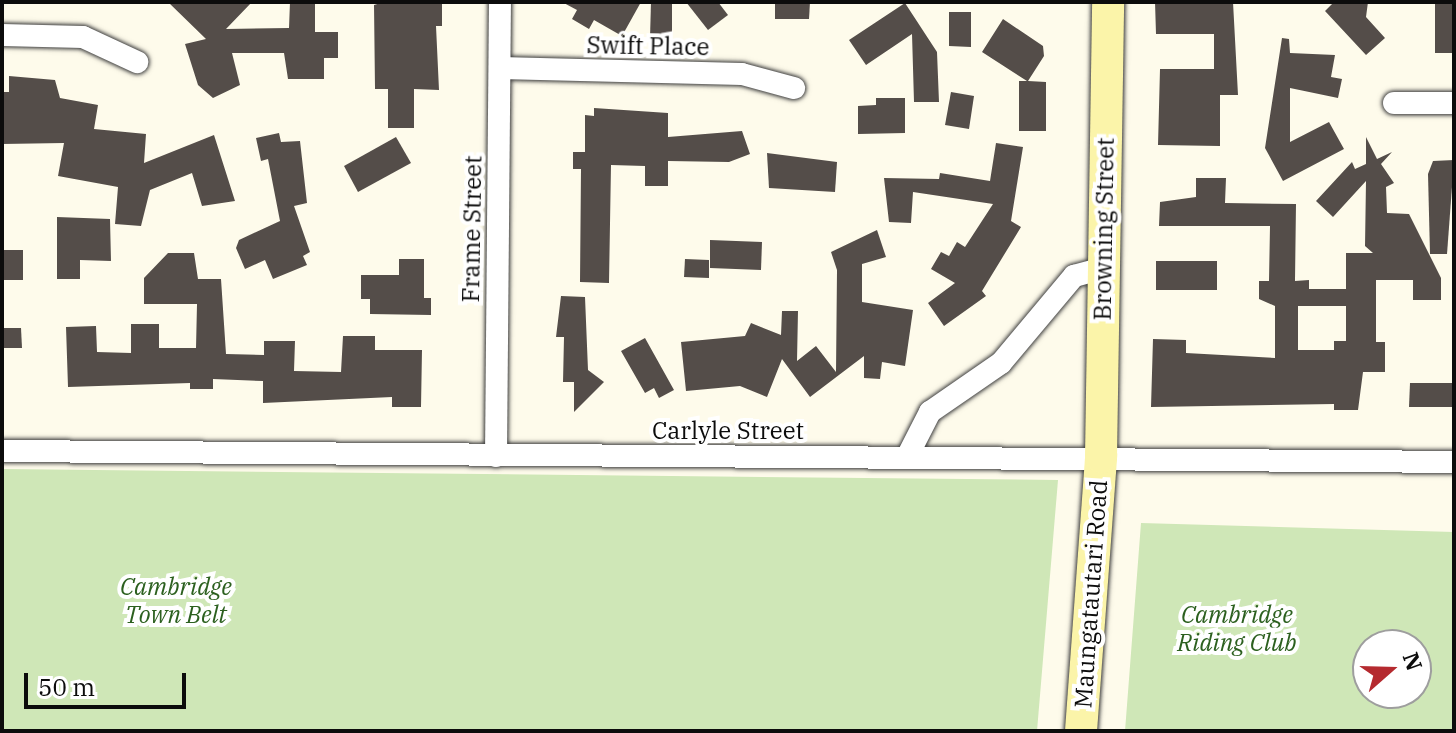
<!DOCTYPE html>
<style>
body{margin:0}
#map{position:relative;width:1456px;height:733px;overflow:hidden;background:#fefbeb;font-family:"IBM Plex Serif",serif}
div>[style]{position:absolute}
.green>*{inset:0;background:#cfe7b7}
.building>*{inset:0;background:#544d49}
.roads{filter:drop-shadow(0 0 2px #3f3f3f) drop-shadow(0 0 2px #3f3f3f)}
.street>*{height:22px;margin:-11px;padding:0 11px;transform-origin:11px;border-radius:11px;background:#fff}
.secondary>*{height:32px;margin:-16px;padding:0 16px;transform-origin:16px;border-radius:16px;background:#fbf4a9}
span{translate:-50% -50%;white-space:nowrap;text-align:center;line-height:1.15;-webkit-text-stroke:8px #fff;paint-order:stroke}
.street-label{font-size:24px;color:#0c0c0c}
.park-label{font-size:24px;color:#2c601f;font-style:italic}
.frame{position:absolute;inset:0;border:4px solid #0c0c0c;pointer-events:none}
.north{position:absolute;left:1352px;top:629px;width:80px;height:80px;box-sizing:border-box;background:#fff;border:2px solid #9e9e9e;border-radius:50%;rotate:70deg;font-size:22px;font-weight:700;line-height:32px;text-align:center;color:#0c0c0c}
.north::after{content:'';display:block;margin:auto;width:28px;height:36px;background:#b52a2f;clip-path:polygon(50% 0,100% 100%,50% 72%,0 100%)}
.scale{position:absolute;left:24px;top:673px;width:162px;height:36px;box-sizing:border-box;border:4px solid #0c0c0c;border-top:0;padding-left:10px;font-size:24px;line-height:28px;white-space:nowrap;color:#0c0c0c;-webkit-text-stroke:6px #fff;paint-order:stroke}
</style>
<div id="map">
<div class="green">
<div style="clip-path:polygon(2px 469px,1058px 480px,1037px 731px,2px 731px)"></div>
<div style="clip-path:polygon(evenodd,1141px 523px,1454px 532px,1454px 731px,1125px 731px,1141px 523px,1368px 645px,1416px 645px,1416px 693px,1368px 693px,1368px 645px)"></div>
</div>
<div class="building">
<div style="clip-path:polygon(168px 2px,252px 2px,226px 29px,289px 28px,290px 2px,315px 2px,315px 32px,338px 32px,338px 58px,324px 58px,324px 79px,288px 79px,284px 53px,232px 53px,240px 85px,213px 98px,198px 85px,185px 44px,206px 39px)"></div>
<div style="clip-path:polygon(384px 2px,442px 2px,442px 26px,436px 26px,439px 90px,414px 89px,414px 128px,388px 128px,388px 89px,375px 89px,374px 5px)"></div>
<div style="clip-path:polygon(562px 2px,641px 2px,622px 36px,594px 20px,589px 29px,572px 19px,577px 10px)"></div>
<div style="clip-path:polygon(651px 2px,672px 2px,672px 38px,650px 38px)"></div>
<div style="clip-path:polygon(686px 2px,718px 2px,728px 15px,708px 30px)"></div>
<div style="clip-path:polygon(775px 2px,810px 2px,809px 19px,775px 19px)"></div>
<div style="clip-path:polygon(1155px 2px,1233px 2px,1238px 95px,1220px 95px,1220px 146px,1158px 145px,1160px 69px,1214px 69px,1214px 34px,1156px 34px)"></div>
<div style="clip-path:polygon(1334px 2px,1368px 2px,1366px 17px,1385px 38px,1366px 55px,1325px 11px)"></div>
<div style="clip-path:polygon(1435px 2px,1454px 2px,1454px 53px,1435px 53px)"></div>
<div style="clip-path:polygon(905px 3px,937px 52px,939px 102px,914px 102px,912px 34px,866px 65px,849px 40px)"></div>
<div style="clip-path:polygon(949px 12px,971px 12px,971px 47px,949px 46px)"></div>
<div style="clip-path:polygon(1003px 19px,1043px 46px,1044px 56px,1028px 81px,1046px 82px,1046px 131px,1019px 131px,1019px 81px,1027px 81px,982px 52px)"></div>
<div style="clip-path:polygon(1282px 38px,1289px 39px,1290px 53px,1335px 55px,1331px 77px,1342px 79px,1338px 98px,1290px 88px,1290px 142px,1329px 122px,1344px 149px,1283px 181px,1265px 148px)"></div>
<div style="clip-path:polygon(9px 76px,55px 80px,60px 98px,98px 105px,94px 129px,146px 134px,144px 163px,214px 135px,235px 201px,202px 206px,192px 173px,150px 190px,141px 226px,115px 224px,118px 187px,58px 176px,64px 143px,2px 144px,2px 92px,9px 92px)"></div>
<div style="clip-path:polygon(951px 92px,974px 96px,969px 129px,945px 125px)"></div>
<div style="clip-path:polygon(876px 98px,905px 98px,905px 133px,858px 134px,858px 106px,876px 105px)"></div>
<div style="clip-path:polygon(594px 108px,668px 113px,668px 137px,742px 131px,750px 154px,729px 162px,668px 161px,668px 186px,645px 186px,645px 166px,611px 165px,609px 283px,580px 282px,581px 169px,573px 169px,573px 152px,585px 152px,585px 115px,594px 116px)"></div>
<div style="clip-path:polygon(279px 133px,281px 142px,300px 141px,307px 203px,294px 206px,310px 252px,303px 256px,307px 265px,273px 279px,265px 260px,245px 269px,236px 248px,239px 240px,280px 221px,268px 159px,261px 161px,256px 138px)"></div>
<div style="clip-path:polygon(396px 137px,411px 163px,358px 192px,344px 166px)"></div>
<div style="clip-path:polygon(evenodd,1366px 137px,1377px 159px,1392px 152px,1381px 164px,1394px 183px,1386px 187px,1387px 213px,1409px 214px,1441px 278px,1441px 300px,1413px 300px,1413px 280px,1376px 280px,1376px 342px,1385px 342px,1385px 372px,1363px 372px,1358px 410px,1334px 410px,1334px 404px,1151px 407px,1153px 339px,1186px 340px,1186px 353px,1275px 358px,1275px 306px,1259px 299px,1259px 281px,1269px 281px,1270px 226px,1159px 226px,1160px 202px,1196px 197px,1196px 178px,1226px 178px,1225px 203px,1296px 204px,1295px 281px,1309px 280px,1309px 289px,1346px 289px,1346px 253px,1373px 253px,1365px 246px,1366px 181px,1333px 217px,1316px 201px,1352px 162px,1355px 169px,1366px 164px,1366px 137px,1298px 306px,1346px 306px,1346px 341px,1334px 341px,1334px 350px,1298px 350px,1298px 306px)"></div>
<div style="clip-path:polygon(996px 143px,1023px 147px,1011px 221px,1021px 227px,982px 291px,986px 296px,944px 326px,928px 303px,955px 283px,931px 269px,941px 252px,949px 256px,957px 242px,965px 247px,993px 204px,913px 192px,911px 223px,889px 222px,884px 178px,939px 179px,940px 173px,990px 181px)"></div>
<div style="clip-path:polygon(767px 153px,837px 162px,835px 192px,769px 188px)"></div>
<div style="clip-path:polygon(1454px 160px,1447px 254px,1430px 254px,1428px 174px,1433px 161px)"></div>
<div style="clip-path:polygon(57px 217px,110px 219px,111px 261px,80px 260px,80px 279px,57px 279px)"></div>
<div style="clip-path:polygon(877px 230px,886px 257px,862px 264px,862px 302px,913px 310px,905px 366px,882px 362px,880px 379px,864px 378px,864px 356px,810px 397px,782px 359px,767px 397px,740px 386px,686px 391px,681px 342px,745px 336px,751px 323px,781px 335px,782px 311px,798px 311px,797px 361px,816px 346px,836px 372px,837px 270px,831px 252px)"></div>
<div style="clip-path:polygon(710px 240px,762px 242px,761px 270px,710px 268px)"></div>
<div style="clip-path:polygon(2px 250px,23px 250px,23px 280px,2px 280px)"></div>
<div style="clip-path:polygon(168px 253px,194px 253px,198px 279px,221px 279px,226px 354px,264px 355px,264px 341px,295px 341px,294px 371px,341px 372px,343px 336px,375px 336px,375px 350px,422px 350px,421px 407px,392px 407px,392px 397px,263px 403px,263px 381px,213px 379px,213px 389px,190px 389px,190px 383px,68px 387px,66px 327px,96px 326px,97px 352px,131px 353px,131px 324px,159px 324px,159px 348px,196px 348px,197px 304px,144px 304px,144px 278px)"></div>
<div style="clip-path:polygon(399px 259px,424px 259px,424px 298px,431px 298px,431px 315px,370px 314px,370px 299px,361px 299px,361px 275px,399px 275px)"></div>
<div style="clip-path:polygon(685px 259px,709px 260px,709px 278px,684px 277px)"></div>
<div style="clip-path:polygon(1156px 261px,1217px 261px,1217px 290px,1156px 290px)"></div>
<div style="clip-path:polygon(561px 296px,585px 297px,588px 370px,604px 382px,574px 412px,574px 382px,563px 382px,564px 337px,556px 337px)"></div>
<div style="clip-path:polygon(2px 328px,21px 328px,22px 348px,2px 348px)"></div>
<div style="clip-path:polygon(645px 338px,674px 390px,659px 398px,654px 388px,645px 393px,621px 351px)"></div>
<div style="clip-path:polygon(1410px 383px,1454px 383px,1454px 407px,1409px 407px)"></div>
</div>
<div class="roads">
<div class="street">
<div style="left:2px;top:35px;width:81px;rotate:1.4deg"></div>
<div style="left:83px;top:37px;width:60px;rotate:24.8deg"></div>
<div style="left:500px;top:68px;width:242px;rotate:1.4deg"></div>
<div style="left:742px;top:74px;width:54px;rotate:15.1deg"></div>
<div style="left:1394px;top:103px;width:60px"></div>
<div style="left:2px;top:451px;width:1452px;rotate:0.43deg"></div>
<div style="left:496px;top:456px;width:454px;rotate:-89.5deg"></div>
<div style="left:907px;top:457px;width:51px;rotate:-62.9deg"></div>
<div style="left:930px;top:412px;width:86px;rotate:-34.6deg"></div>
<div style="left:1001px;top:363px;width:114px;rotate:-50deg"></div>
<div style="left:1074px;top:276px;width:31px;rotate:-15deg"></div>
</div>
<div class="secondary">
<div style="left:1081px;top:731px;width:275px;rotate:-85.8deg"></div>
<div style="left:1101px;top:457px;width:455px;rotate:-89.1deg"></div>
</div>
</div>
<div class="street-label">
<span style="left:648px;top:46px;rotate:1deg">Swift Place</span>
<span style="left:472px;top:229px;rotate:-89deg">Frame Street</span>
<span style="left:1104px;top:229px;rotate:-89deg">Browning Street</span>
<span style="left:728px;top:431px">Carlyle Street</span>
<span style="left:1091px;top:594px;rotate:-86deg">Maungatautari Road</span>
</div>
<div class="park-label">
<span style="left:176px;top:601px">Cambridge<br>Town Belt</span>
<span style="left:1237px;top:629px">Cambridge<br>Riding Club</span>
</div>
<div class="frame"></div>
<div class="north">N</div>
<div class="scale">50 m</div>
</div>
